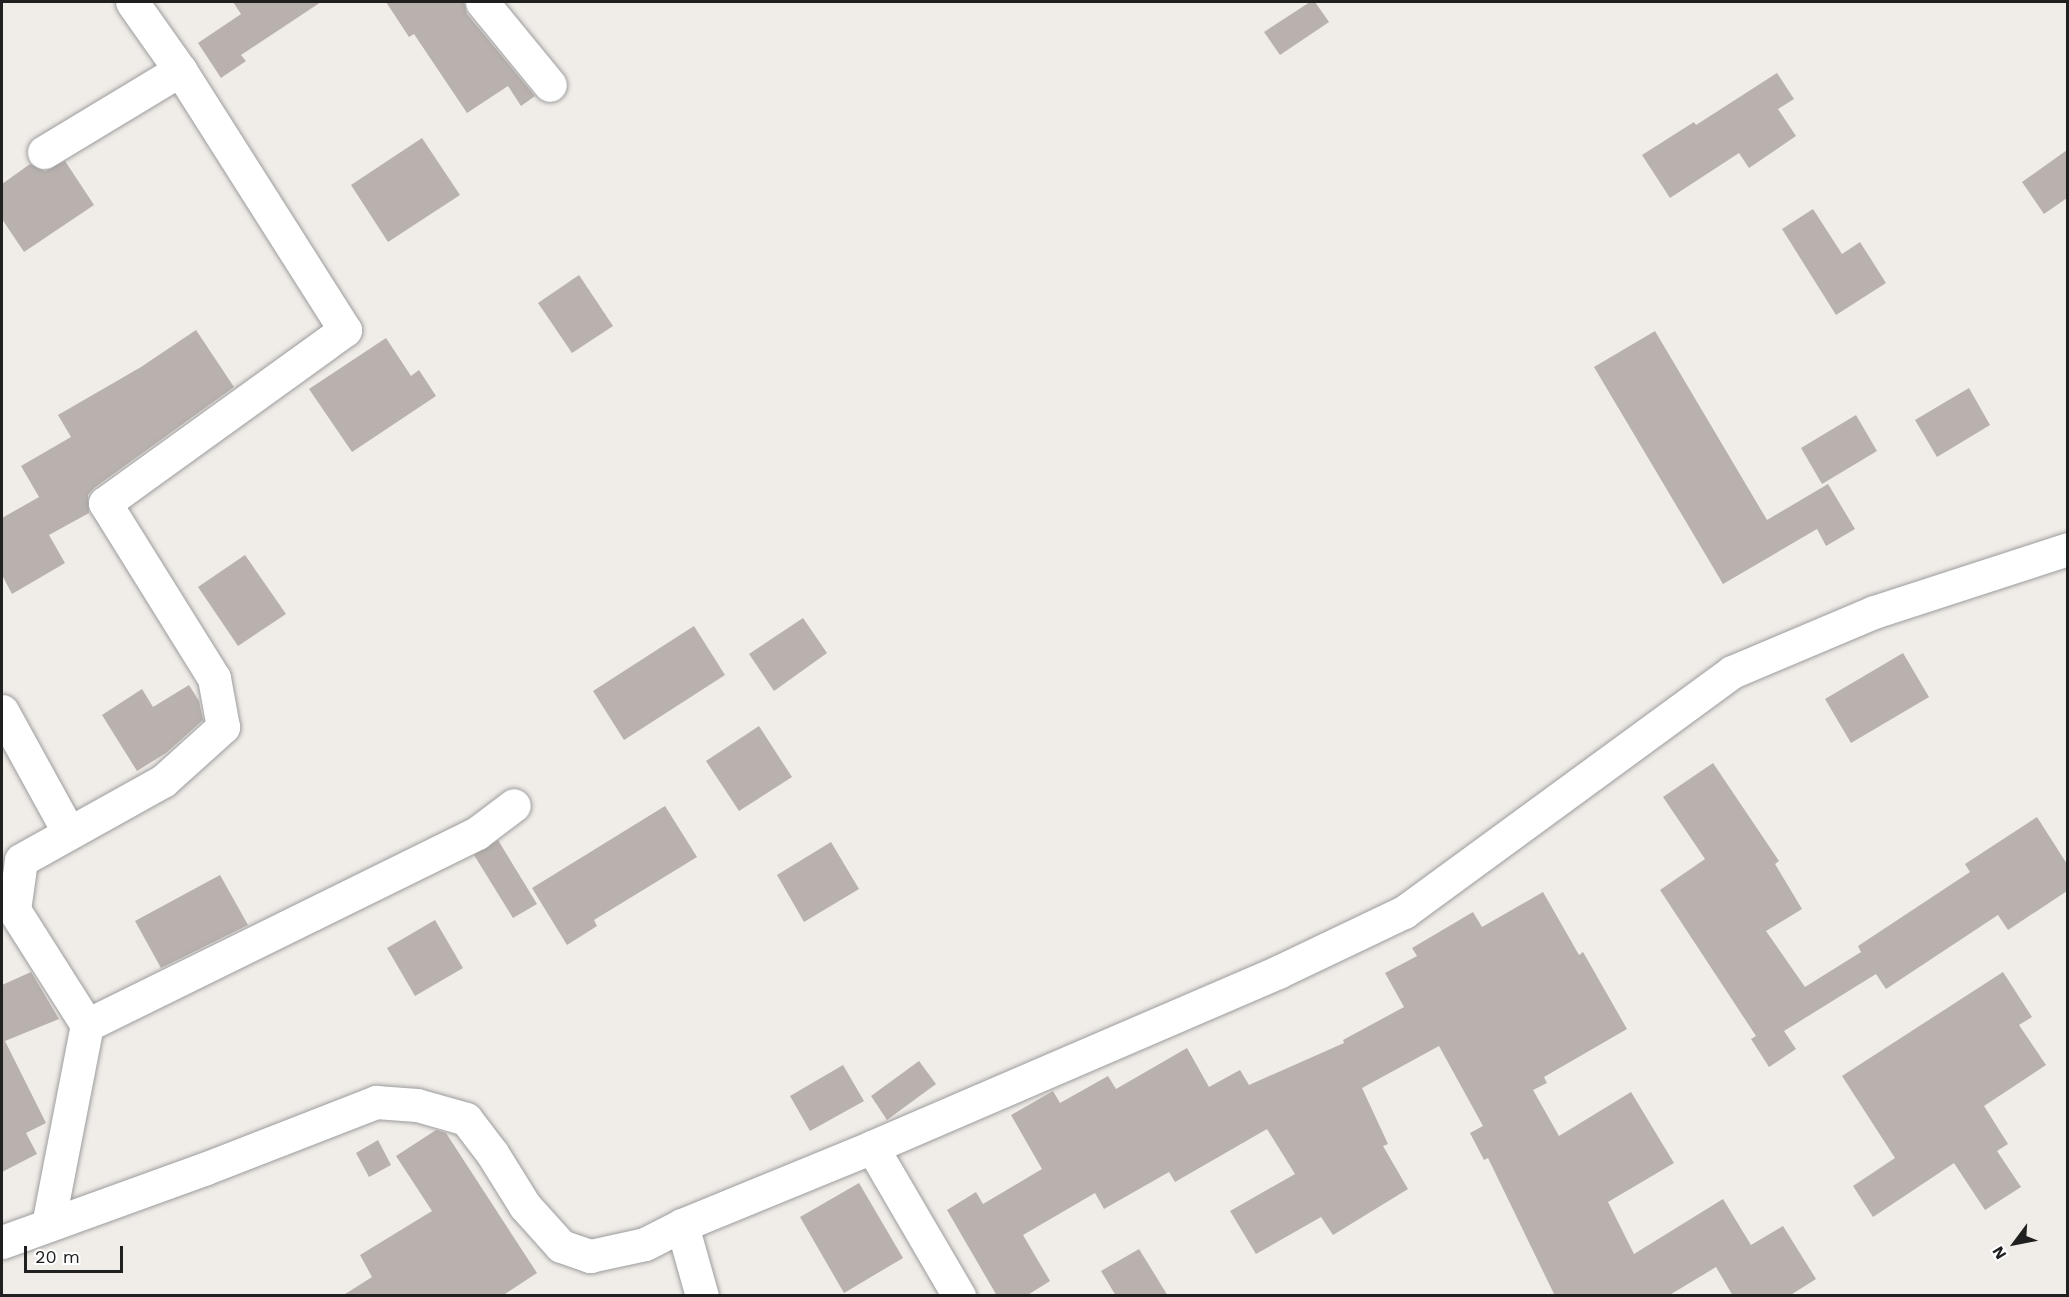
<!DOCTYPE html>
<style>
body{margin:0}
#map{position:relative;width:2069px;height:1297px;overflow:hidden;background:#f0ece8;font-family:"Work Sans",sans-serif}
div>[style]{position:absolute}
.building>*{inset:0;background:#b9b1ae}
.roads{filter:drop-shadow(0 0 2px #9d9d9d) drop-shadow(0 0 2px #9d9d9d)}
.minor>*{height:33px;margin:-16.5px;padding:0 16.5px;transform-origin:16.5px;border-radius:16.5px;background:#fff}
span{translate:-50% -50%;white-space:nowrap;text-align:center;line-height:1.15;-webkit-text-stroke:4.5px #fff;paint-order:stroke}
.frame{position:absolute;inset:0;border:3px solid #202020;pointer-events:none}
.north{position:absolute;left:1985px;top:1213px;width:60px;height:60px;-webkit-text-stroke:4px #fff;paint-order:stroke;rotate:238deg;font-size:16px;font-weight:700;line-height:24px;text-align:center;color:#202020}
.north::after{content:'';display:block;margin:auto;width:21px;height:27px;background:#202020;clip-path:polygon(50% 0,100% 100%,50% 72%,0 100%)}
.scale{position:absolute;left:24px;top:1246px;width:99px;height:27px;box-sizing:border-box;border:3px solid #202020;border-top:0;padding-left:8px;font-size:18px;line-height:21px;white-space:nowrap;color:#202020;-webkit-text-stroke:4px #fff;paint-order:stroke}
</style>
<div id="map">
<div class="building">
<div style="clip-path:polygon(233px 2px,321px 2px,241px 55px,246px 61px,221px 78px,198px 43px,241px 14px)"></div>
<div style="clip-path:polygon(386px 2px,464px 2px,467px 14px,535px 96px,521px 106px,508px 86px,467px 113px,414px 34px,409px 37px)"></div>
<div style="clip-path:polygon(1310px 2px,1315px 2px,1329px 22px,1280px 55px,1264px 32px)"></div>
<div style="clip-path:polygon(1777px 73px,1794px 99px,1778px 109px,1796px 136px,1749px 168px,1739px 153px,1670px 198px,1642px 155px,1694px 122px,1696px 125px)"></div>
<div style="clip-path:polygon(422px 138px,460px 195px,388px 242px,351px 185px)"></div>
<div style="clip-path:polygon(2067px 150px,2067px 198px,2044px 214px,2022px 182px)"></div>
<div style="clip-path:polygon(65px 161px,94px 205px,24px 252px,2px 219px,2px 184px,30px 164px,45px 171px)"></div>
<div style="clip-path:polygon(1813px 209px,1842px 254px,1860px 242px,1886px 283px,1836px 315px,1782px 229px)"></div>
<div style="clip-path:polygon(579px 275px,613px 326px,572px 353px,538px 303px)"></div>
<div style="clip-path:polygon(196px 330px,234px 387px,94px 488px,88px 495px,89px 513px,49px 535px,65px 563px,12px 594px,2px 575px,2px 518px,39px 497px,21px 466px,71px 437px,58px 415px,141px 367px)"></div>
<div style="clip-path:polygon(1655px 331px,1767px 520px,1828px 484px,1855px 529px,1826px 546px,1817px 529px,1723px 584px,1594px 367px)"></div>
<div style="clip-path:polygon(386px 338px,411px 376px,419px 370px,436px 396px,352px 452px,309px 389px)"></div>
<div style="clip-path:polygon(1969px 388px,1990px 425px,1937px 457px,1915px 420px)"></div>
<div style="clip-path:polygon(1856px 415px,1877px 451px,1822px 484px,1801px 448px)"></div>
<div style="clip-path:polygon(245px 555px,286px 614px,238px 646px,198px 587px)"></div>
<div style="clip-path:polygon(803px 618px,827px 653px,774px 691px,749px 654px)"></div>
<div style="clip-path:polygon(694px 626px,725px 675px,624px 740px,593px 691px)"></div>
<div style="clip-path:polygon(1903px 653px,1929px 697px,1851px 743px,1825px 699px)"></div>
<div style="clip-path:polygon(189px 685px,199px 701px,203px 720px,166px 753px,137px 771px,102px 715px,142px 689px,153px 707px)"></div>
<div style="clip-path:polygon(759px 726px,792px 777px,739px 811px,706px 761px)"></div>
<div style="clip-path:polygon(1713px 763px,1779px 861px,1775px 864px,1802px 909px,1766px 931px,1805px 987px,1861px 952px,1858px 946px,1970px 872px,1965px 864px,2037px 817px,2067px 864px,2067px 891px,2008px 930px,1998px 915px,1886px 989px,1876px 974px,1784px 1031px,1796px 1049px,1769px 1067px,1751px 1039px,1756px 1036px,1660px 890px,1705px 859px,1663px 797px)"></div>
<div style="clip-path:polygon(665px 806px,697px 857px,594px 920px,597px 926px,567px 945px,532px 888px)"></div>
<div style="clip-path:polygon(498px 840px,537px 904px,513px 918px,474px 855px)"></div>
<div style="clip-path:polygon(831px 842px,859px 889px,804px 922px,777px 875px)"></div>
<div style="clip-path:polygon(220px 875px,248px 925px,161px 968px,135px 921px)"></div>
<div style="clip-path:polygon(1543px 892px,1579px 955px,1583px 952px,1627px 1029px,1544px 1077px,1547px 1083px,1533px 1090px,1559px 1136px,1631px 1092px,1674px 1163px,1608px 1202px,1634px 1254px,1723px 1199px,1751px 1245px,1783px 1226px,1816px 1279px,1789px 1296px,1733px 1296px,1716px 1267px,1668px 1296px,1555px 1296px,1488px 1158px,1484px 1160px,1470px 1133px,1483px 1126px,1439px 1046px,1362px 1088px,1388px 1144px,1383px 1146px,1408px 1189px,1333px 1235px,1321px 1217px,1256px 1254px,1230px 1211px,1295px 1174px,1267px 1129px,1175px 1182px,1169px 1172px,1104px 1209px,1095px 1193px,1023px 1235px,1050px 1281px,1026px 1296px,997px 1296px,947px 1210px,976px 1192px,983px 1204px,1042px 1169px,1011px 1115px,1053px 1091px,1060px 1103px,1108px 1076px,1116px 1089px,1187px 1048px,1209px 1087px,1240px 1070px,1249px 1085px,1344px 1043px,1343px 1040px,1404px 1007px,1385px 973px,1417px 956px,1412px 948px,1473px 912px,1482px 927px)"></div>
<div style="clip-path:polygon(435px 920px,463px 968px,415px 996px,387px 948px)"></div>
<div style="clip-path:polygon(31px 972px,59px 1019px,5px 1041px,46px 1123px,26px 1133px,37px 1154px,2px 1172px,2px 985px)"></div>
<div style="clip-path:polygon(2003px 972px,2032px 1017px,2019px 1025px,2046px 1065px,1984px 1106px,2008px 1144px,1997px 1151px,2021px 1187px,1985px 1210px,1954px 1163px,1873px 1217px,1853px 1186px,1895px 1158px,1842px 1076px)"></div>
<div style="clip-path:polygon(919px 1061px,936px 1084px,887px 1120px,871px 1096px)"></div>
<div style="clip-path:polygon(843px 1065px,864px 1101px,810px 1131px,790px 1096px)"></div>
<div style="clip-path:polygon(436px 1130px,446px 1133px,537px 1273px,502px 1296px,342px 1296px,372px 1277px,360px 1255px,432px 1211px,396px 1156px)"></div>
<div style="clip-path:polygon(378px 1140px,391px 1165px,369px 1177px,356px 1153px)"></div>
<div style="clip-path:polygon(859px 1183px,903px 1258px,844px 1293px,800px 1217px)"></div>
<div style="clip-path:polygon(1139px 1249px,1168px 1296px,1116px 1296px,1101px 1271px)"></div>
</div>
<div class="roads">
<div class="minor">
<div style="left:482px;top:2px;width:107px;rotate:50.7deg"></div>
<div style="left:44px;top:152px;width:159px;rotate:-31.1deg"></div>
<div style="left:2px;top:711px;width:139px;rotate:61.2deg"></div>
<div style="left:87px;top:1025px;width:435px;rotate:-26.2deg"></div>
<div style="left:477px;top:833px;width:46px;rotate:-37.1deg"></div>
<div style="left:872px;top:1147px;width:173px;rotate:59.7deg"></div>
<div style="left:48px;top:1225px;width:204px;rotate:-79deg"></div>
<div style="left:87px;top:1025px;width:136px;rotate:-122.4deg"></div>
<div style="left:14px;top:910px;width:50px;rotate:-82deg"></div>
<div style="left:21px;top:860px;width:162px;rotate:-29.1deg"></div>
<div style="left:163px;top:781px;width:81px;rotate:-42deg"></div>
<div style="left:223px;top:727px;width:50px;rotate:-100.4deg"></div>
<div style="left:214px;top:678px;width:206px;rotate:-121.9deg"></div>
<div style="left:105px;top:503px;width:296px;rotate:-35.8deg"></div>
<div style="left:345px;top:330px;width:308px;rotate:-122.4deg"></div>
<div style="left:180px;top:70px;width:83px;rotate:-125.2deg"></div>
<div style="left:682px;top:1225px;width:74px;rotate:74.3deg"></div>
<div style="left:2px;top:1242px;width:215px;rotate:-19.9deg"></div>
<div style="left:204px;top:1169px;width:185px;rotate:-21.3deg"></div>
<div style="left:376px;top:1102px;width:41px;rotate:4.2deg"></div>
<div style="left:417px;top:1105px;width:51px;rotate:15.9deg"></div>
<div style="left:466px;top:1119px;width:43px;rotate:52.6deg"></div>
<div style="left:492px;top:1153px;width:62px;rotate:58.1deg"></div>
<div style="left:525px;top:1206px;width:54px;rotate:48deg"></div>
<div style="left:561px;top:1246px;width:31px;rotate:19deg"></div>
<div style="left:590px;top:1256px;width:56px;rotate:-12.3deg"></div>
<div style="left:645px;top:1244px;width:42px;rotate:-27.2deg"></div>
<div style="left:682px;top:1225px;width:205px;rotate:-22.3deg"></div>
<div style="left:872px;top:1147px;width:442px;rotate:-23.3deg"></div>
<div style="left:1278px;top:972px;width:140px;rotate:-25.5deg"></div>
<div style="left:1404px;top:912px;width:406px;rotate:-36.2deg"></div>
<div style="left:1732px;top:672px;width:154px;rotate:-22.9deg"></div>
<div style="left:1874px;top:612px;width:204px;rotate:-18deg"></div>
</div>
</div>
<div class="frame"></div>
<div class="north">N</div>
<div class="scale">20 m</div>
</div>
